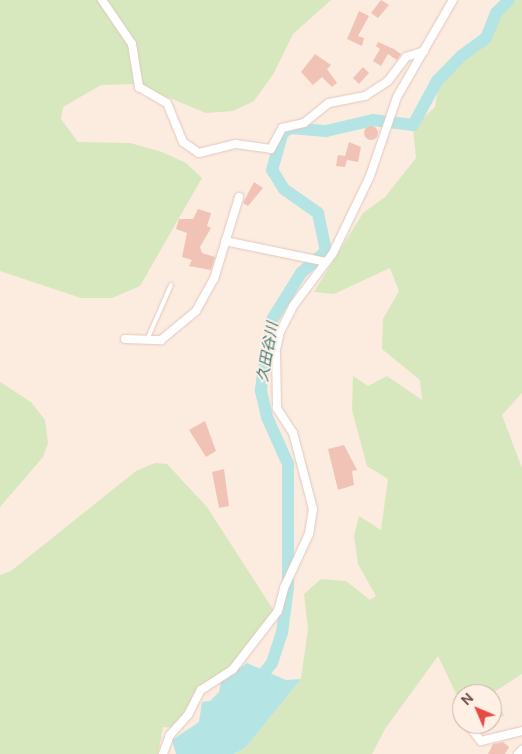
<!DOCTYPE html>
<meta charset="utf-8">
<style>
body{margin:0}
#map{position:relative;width:522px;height:754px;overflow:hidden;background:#fcebdf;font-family:"DM Sans","Noto Sans JP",sans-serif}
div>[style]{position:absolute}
.green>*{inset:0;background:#d7e8be}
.water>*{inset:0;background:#b4e4e3}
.river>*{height:12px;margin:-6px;padding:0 6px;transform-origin:6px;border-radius:6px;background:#b4e4e3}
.building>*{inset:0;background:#f1c3b7}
.round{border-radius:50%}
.roads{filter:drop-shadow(0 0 1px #e1c8bf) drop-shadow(0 0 1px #e1c8bf)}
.lane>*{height:4px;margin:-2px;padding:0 2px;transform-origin:2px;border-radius:2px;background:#fff}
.street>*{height:8px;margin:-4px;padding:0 4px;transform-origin:4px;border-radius:4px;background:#fff}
span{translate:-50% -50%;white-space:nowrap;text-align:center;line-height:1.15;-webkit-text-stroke:4px #fff0e5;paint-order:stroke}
.water-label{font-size:15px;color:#3c7876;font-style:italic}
.north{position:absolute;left:452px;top:684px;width:50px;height:50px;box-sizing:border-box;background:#fff0e5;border:1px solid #c6b0a6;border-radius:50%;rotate:315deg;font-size:14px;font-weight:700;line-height:20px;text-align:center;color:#714f47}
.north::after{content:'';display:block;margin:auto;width:18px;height:22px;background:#e64b44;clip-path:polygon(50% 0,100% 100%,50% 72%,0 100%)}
</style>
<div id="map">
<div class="green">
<div style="clip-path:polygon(0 0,331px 0,293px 34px,274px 73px,254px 101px,233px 111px,206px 113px,136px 84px,101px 85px,63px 107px,61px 119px,78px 142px,130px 143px,162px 152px,186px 163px,202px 178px,140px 286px,112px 298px,81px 298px,0 271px)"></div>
<div style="clip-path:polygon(506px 0,522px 0,522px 393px,502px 415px,522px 468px,522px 674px,494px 692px,504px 716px,492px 719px,492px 694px,462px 694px,462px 706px,438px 656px,385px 729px,372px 754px,234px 754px,246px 747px,301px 679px,308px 629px,304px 594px,321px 579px,346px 581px,370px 600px,376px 596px,358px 564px,354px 536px,359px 516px,381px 530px,388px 479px,367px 466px,352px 410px,353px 376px,368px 386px,387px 376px,422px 400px,420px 380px,382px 349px,383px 319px,399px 291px,390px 268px,334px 294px,314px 292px,363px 213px,385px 197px,416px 158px,413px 127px,435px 107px,439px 84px,453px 66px,485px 43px,500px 5px)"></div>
<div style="clip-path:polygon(0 382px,31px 402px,45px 420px,48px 443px,43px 457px,0 507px)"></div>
<div style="clip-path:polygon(155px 463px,167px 464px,207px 507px,274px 611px,234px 665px,199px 686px,175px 728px,163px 727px,158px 754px,0 754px,0 575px,11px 571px,136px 471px)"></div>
</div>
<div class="water">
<div style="clip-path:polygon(247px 663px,286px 680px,301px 679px,246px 747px,234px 754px,176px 754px,172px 740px,199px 722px,202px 702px,210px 701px,219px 692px,221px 682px)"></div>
</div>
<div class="river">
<div style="left:255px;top:684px;width:27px;rotate:-51deg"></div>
<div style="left:272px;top:663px;width:32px;rotate:-72deg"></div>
<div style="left:282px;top:633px;width:46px;rotate:-82.6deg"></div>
<div style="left:288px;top:587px;width:123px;rotate:-90deg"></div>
<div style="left:288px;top:464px;width:51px;rotate:-114.1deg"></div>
<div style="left:267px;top:417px;width:28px;rotate:-103deg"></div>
<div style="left:261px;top:390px;width:23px;rotate:-83deg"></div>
<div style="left:264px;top:367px;width:16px;rotate:-63deg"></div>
<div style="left:271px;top:353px;width:30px;rotate:-92deg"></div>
<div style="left:270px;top:323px;width:59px;rotate:-58.2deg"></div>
<div style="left:301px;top:273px;width:33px;rotate:-41deg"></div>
<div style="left:326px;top:251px;width:39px;rotate:-102deg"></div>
<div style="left:318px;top:213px;width:42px;rotate:-144.8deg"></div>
<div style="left:284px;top:189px;width:22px;rotate:-122deg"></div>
<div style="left:272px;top:170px;width:37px;rotate:-74deg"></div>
<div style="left:282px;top:134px;width:10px;rotate:-37deg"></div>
<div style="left:290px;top:128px;width:36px;rotate:5deg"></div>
<div style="left:326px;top:131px;width:48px;rotate:-13.2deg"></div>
<div style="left:373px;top:120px;width:40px;rotate:7.1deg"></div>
<div style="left:413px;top:125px;width:50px;rotate:-61.4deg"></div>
<div style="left:437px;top:81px;width:35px;rotate:-46deg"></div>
<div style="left:461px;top:56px;width:31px;rotate:-36deg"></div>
<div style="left:486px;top:38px;width:27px;rotate:-68deg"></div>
<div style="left:496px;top:13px;width:18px;rotate:-45deg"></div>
</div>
<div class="building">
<div style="clip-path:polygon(381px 0,389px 5px,378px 18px,371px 13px)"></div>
<div style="clip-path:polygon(359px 11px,369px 16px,358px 36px,364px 38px,362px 46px,347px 39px)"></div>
<div style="clip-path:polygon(378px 42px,394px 49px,401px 54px,397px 60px,388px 54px,381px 66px,373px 61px,380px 49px,376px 46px)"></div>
<div style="clip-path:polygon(315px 54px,331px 65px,327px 69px,337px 83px,332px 87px,322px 77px,313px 85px,301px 72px)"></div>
<div style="clip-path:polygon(363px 67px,369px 73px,359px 84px,353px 78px)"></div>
<div class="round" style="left:364px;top:126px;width:14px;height:14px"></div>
<div style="clip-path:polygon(349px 142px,361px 147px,358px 162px,347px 160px,345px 167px,336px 166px,338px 155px,345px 156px)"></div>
<div style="clip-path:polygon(254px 182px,263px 188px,248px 206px,243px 203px)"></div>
<div style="clip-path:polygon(198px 209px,211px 213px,207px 226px,211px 228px,200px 247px,202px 253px,215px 257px,211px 270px,189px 266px,192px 260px,182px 257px,187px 233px,176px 229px,179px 219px,193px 219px)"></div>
<div style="clip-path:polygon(205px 421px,216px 451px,206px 457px,189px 430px)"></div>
<div style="clip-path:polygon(344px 445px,357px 470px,352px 471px,354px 485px,338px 490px,328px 449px)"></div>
<div style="clip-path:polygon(224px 469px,229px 506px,219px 508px,212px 472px)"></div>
<div style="clip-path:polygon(503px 742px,509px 747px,505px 754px,488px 754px,493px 744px)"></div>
</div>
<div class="roads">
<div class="lane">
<div style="left:147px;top:340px;width:60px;rotate:-66.4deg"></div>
</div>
<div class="street">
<div style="left:102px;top:0;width:53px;rotate:55.7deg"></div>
<div style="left:132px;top:44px;width:44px;rotate:80.8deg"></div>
<div style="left:139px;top:87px;width:32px;rotate:30deg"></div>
<div style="left:167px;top:103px;width:42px;rotate:67.7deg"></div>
<div style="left:183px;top:142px;width:19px;rotate:35deg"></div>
<div style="left:199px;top:153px;width:38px;rotate:-14deg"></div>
<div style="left:236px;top:144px;width:35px;rotate:8deg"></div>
<div style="left:271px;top:149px;width:24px;rotate:-62deg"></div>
<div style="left:282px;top:128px;width:23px;rotate:-13deg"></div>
<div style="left:304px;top:123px;width:32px;rotate:-39deg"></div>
<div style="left:329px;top:103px;width:37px;rotate:-11deg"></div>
<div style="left:365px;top:96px;width:27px;rotate:-33deg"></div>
<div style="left:388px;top:81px;width:30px;rotate:-53deg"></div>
<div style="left:406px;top:57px;width:19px;rotate:-18deg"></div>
<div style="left:225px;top:241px;width:103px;rotate:11.7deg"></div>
<div style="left:125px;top:339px;width:36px;rotate:2deg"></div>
<div style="left:161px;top:340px;width:45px;rotate:-39.6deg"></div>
<div style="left:196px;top:311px;width:37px;rotate:-61deg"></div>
<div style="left:214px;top:279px;width:86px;rotate:-73deg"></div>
<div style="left:470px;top:727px;width:18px;rotate:52deg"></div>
<div style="left:481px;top:741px;width:42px;rotate:-13.7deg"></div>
<div style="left:163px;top:754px;width:20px;rotate:-70deg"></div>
<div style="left:170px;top:735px;width:27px;rotate:-48deg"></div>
<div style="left:188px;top:715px;width:28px;rotate:-63deg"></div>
<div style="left:201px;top:690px;width:38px;rotate:-33deg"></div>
<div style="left:233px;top:669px;width:73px;rotate:-52.2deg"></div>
<div style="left:278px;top:611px;width:24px;rotate:-75deg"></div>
<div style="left:284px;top:588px;width:60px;rotate:-65.2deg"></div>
<div style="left:309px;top:534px;width:25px;rotate:-81deg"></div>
<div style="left:313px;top:509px;width:79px;rotate:-104.7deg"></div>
<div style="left:293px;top:433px;width:30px;rotate:-123deg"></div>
<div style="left:277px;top:408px;width:59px;rotate:-91deg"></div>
<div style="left:276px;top:349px;width:17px;rotate:-77deg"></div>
<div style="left:280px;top:332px;width:29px;rotate:-63deg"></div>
<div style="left:293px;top:306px;width:66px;rotate:-53deg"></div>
<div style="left:333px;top:253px;width:85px;rotate:-64.3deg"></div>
<div style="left:370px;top:176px;width:83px;rotate:-71.1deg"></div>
<div style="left:397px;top:97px;width:112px;rotate:-60deg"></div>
<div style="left:518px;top:754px;width:6px;rotate:-45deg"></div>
</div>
</div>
<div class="water-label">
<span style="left:268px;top:352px;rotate:-80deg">久田谷川</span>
</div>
<div class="north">N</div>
</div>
